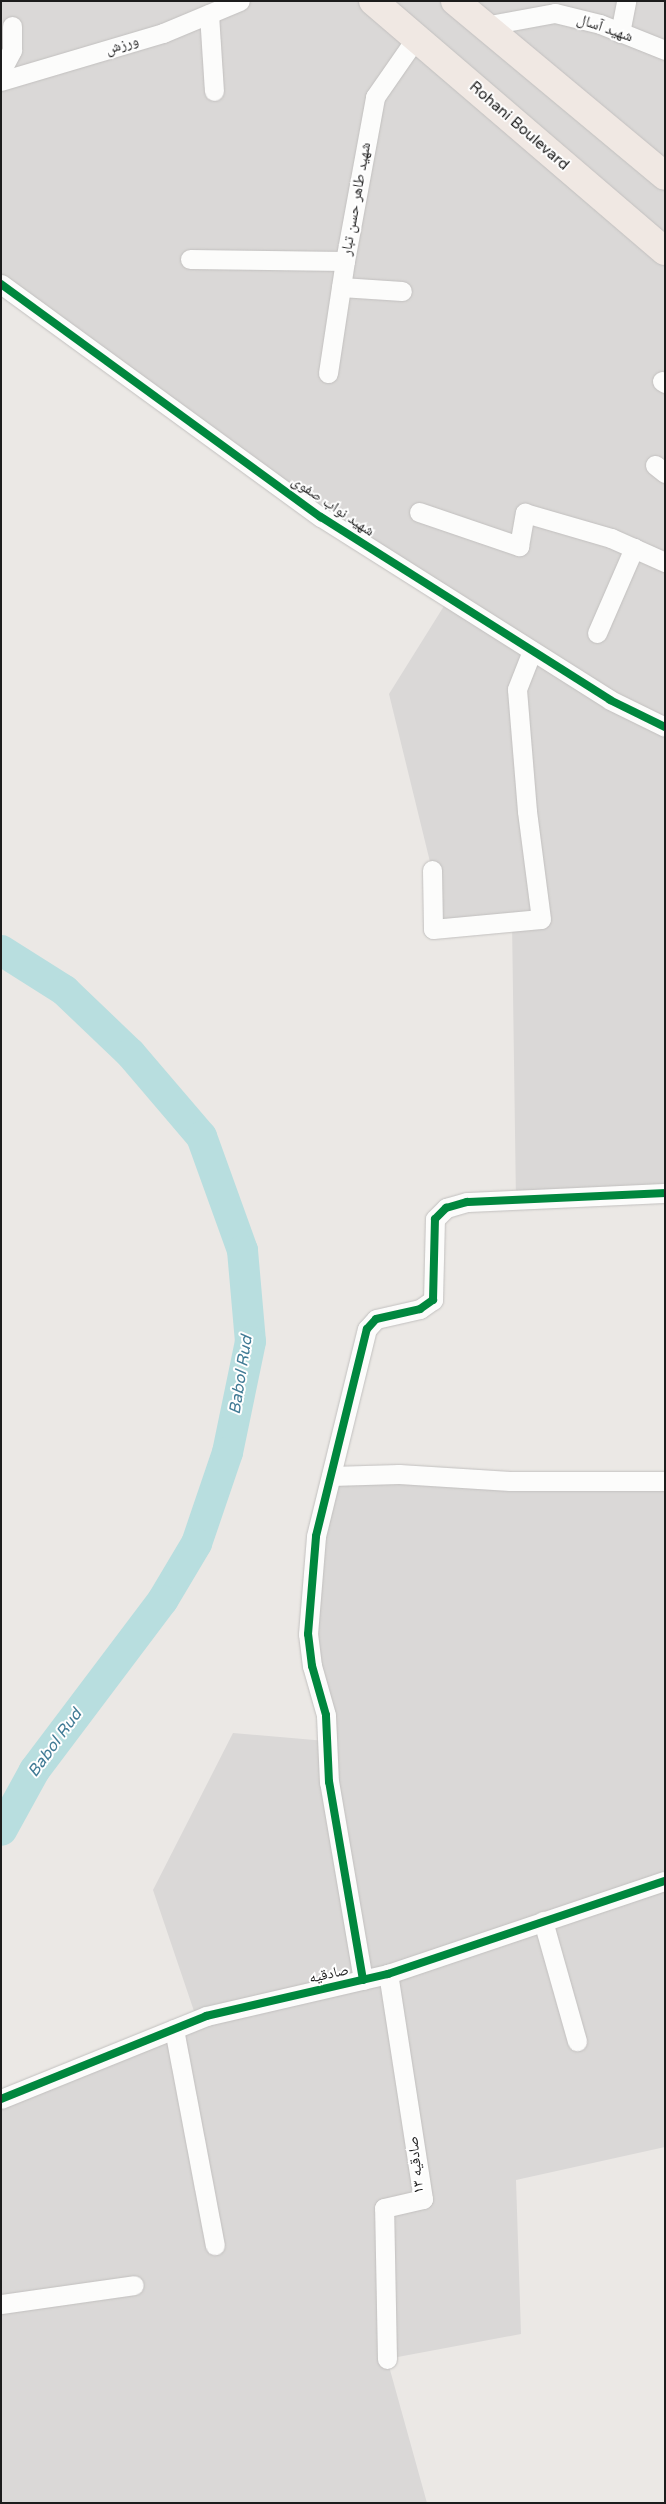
<!DOCTYPE html>
<meta charset="utf-8">
<style>
body{margin:0}
#map{position:relative;width:666px;height:2504px;overflow:hidden;background:#ebe8e5;font-family:"Varela Round","Noto Naskh Arabic",sans-serif}
div>[style]{position:absolute}
.residential>*{inset:0;background:#dad8d7}
.river>*{height:31px;margin:-15.5px;padding:0 15.5px;transform-origin:15.5px;border-radius:15.5px;background:#b8dedf}
.roads{filter:drop-shadow(0 0 1px #c2c0bf) drop-shadow(0 0 1px #c2c0bf)}
.street>*{height:19px;margin:-9.5px;padding:0 9.5px;transform-origin:9.5px;border-radius:9.5px;background:#fcfcfb}
.primary>*{height:28px;margin:-14px;padding:0 14px;transform-origin:14px;border-radius:14px;background:#f0e8e3}
.cycleway>*{height:8px;margin:-4px;padding:0 4px;transform-origin:4px;border-radius:4px;background:#00873e}
span{translate:-50% -50%;white-space:nowrap;text-align:center;line-height:1.15;-webkit-text-stroke:4px #fff;paint-order:stroke}
.street-label{font-size:15px;color:#1c1c1c}
.water-label{font-size:16px;color:#417b95;font-style:italic}
.frame{position:absolute;inset:0;border:2px solid #1c1c1c;pointer-events:none}
</style>
<div id="map">
<div class="residential">
<div style="clip-path:polygon(1px 1px,665px 1px,665px 1193px,516px 1202px,512px 922px,433px 929px,432px 870px,389px 694px,449px 598px,1px 283px)"></div>
<div style="clip-path:polygon(331px 1476px,665px 1487px,665px 2147px,516px 2180px,521px 2334px,387px 2359px,427px 2503px,1px 2503px,1px 2100px,197px 2020px,153px 1890px,233px 1733px,326px 1741px,310px 1583px)"></div>
</div>
<div class="river">
<div style="left:1px;top:950px;width:75px;rotate:32.4deg"></div>
<div style="left:64px;top:990px;width:91px;rotate:43.7deg"></div>
<div style="left:130px;top:1053px;width:109px;rotate:49.5deg"></div>
<div style="left:201px;top:1136px;width:121px;rotate:70.2deg"></div>
<div style="left:242px;top:1250px;width:91px;rotate:85deg"></div>
<div style="left:250px;top:1341px;width:113px;rotate:101.7deg"></div>
<div style="left:227px;top:1452px;width:96px;rotate:108.8deg"></div>
<div style="left:196px;top:1543px;width:66px;rotate:120.8deg"></div>
<div style="left:162px;top:1600px;width:213px;rotate:127deg"></div>
<div style="left:34px;top:1770px;width:68px;rotate:118.8deg"></div>
</div>
<div class="roads">
<div class="street">
<div style="left:209px;top:14px;width:77px;rotate:86.3deg"></div>
<div style="left:484px;top:26px;width:72px;rotate:-10.4deg"></div>
<div style="left:555px;top:13px;width:46px;rotate:13.7deg"></div>
<div style="left:600px;top:24px;width:70px;rotate:21.8deg"></div>
<div style="left:620px;top:33px;width:33px;rotate:-79deg"></div>
<div style="left:1px;top:71px;width:24px;rotate:-62deg"></div>
<div style="left:12px;top:50px;width:24px;rotate:-90deg"></div>
<div style="left:1px;top:81px;width:169px;rotate:-16.5deg"></div>
<div style="left:163px;top:33px;width:83px;rotate:-22.6deg"></div>
<div style="left:190px;top:259px;width:155px;rotate:0.7deg"></div>
<div style="left:1px;top:284px;width:396px;rotate:36.1deg"></div>
<div style="left:321px;top:517px;width:342px;rotate:32.3deg"></div>
<div style="left:610px;top:700px;width:61px;rotate:26.1deg"></div>
<div style="left:341px;top:287px;width:61px;rotate:3.8deg"></div>
<div style="left:328px;top:373px;width:113px;rotate:-81.4deg"></div>
<div style="left:345px;top:261px;width:167px;rotate:-79.6deg"></div>
<div style="left:375px;top:97px;width:72px;rotate:-55.2deg"></div>
<div style="left:662px;top:381px;width:4px;rotate:34deg"></div>
<div style="left:655px;top:465px;width:13px;rotate:39deg"></div>
<div style="left:419px;top:512px;width:106px;rotate:18.8deg"></div>
<div style="left:519px;top:546px;width:34px;rotate:-80deg"></div>
<div style="left:525px;top:513px;width:90px;rotate:16.2deg"></div>
<div style="left:611px;top:538px;width:59px;rotate:24deg"></div>
<div style="left:597px;top:633px;width:93px;rotate:-66.5deg"></div>
<div style="left:432px;top:870px;width:59px;rotate:89deg"></div>
<div style="left:433px;top:929px;width:108px;rotate:-5.3deg"></div>
<div style="left:541px;top:919px;width:109px;rotate:-97.4deg"></div>
<div style="left:527px;top:811px;width:122px;rotate:-94.7deg"></div>
<div style="left:517px;top:689px;width:41px;rotate:-68.5deg"></div>
<div style="left:331px;top:1476px;width:68px;rotate:-1.7deg"></div>
<div style="left:399px;top:1474px;width:111px;rotate:3.6deg"></div>
<div style="left:510px;top:1481px;width:155px"></div>
<div style="left:543px;top:1921px;width:125px;rotate:74.2deg"></div>
<div style="left:363px;top:1980px;width:201px;rotate:-99.7deg"></div>
<div style="left:329px;top:1782px;width:67px;rotate:-92.6deg"></div>
<div style="left:326px;top:1715px;width:51px;rotate:-105.9deg"></div>
<div style="left:312px;top:1666px;width:32px;rotate:-97deg"></div>
<div style="left:308px;top:1634px;width:98px;rotate:-85.3deg"></div>
<div style="left:316px;top:1536px;width:213px;rotate:-76.2deg"></div>
<div style="left:367px;top:1329px;width:13px;rotate:-48deg"></div>
<div style="left:376px;top:1319px;width:45px;rotate:-12.8deg"></div>
<div style="left:420px;top:1309px;width:16px;rotate:-35deg"></div>
<div style="left:433px;top:1300px;width:81px;rotate:-88.6deg"></div>
<div style="left:435px;top:1219px;width:16px;rotate:-45deg"></div>
<div style="left:446px;top:1208px;width:22px;rotate:-16deg"></div>
<div style="left:467px;top:1202px;width:198px;rotate:-2.6deg"></div>
<div style="left:174px;top:2029px;width:220px;rotate:79.3deg"></div>
<div style="left:1px;top:2099px;width:221px;rotate:-22deg"></div>
<div style="left:206px;top:2016px;width:187px;rotate:-13deg"></div>
<div style="left:388px;top:1974px;width:292px;rotate:-18.6deg"></div>
<div style="left:1px;top:2304px;width:134px;rotate:-8.1deg"></div>
<div style="left:387px;top:2359px;width:151px;rotate:-91.1deg"></div>
<div style="left:384px;top:2208px;width:40px;rotate:-13deg"></div>
<div style="left:423px;top:2199px;width:228px;rotate:-98.8deg"></div>
</div>
<div class="primary">
<div style="left:373px;top:1px;width:384px;rotate:40.6deg"></div>
<div style="left:455px;top:1px;width:273px;rotate:39.8deg"></div>
</div>
</div>
<div class="cycleway">
<div style="left:1px;top:284px;width:396px;rotate:36.1deg"></div>
<div style="left:321px;top:517px;width:342px;rotate:32.3deg"></div>
<div style="left:610px;top:700px;width:61px;rotate:26.1deg"></div>
<div style="left:363px;top:1980px;width:201px;rotate:-99.7deg"></div>
<div style="left:329px;top:1782px;width:67px;rotate:-92.6deg"></div>
<div style="left:326px;top:1715px;width:51px;rotate:-105.9deg"></div>
<div style="left:312px;top:1666px;width:32px;rotate:-97deg"></div>
<div style="left:308px;top:1634px;width:98px;rotate:-85.3deg"></div>
<div style="left:316px;top:1536px;width:213px;rotate:-76.2deg"></div>
<div style="left:367px;top:1329px;width:13px;rotate:-48deg"></div>
<div style="left:376px;top:1319px;width:45px;rotate:-12.8deg"></div>
<div style="left:420px;top:1309px;width:16px;rotate:-35deg"></div>
<div style="left:433px;top:1300px;width:81px;rotate:-88.6deg"></div>
<div style="left:435px;top:1219px;width:16px;rotate:-45deg"></div>
<div style="left:446px;top:1208px;width:22px;rotate:-16deg"></div>
<div style="left:467px;top:1202px;width:198px;rotate:-2.6deg"></div>
<div style="left:1px;top:2099px;width:221px;rotate:-22deg"></div>
<div style="left:206px;top:2016px;width:187px;rotate:-13deg"></div>
<div style="left:388px;top:1974px;width:292px;rotate:-18.6deg"></div>
</div>
<div class="street-label">
<span style="left:605px;top:28px;rotate:19deg">شهید آسال</span>
<span style="left:122px;top:45px;rotate:-17deg">ورزش</span>
<span style="left:519px;top:126px;rotate:41deg">Rohani Boulevard</span>
<span style="left:356px;top:199px;rotate:-80deg">شهید طاهر حسن تبار</span>
<span style="left:333px;top:506px;rotate:34deg">شهید نواب صفوی</span>
<span style="left:329px;top:1974px;rotate:-13deg">صادقیه</span>
<span style="left:416px;top:2165px;rotate:-96deg">صادقیه ۱۳</span>
</div>
<div class="water-label">
<span style="left:241px;top:1375px;rotate:-81deg">Babol Rud</span>
<span style="left:55px;top:1743px;rotate:-54deg">Babol Rud</span>
</div>
<div class="frame"></div>
</div>
